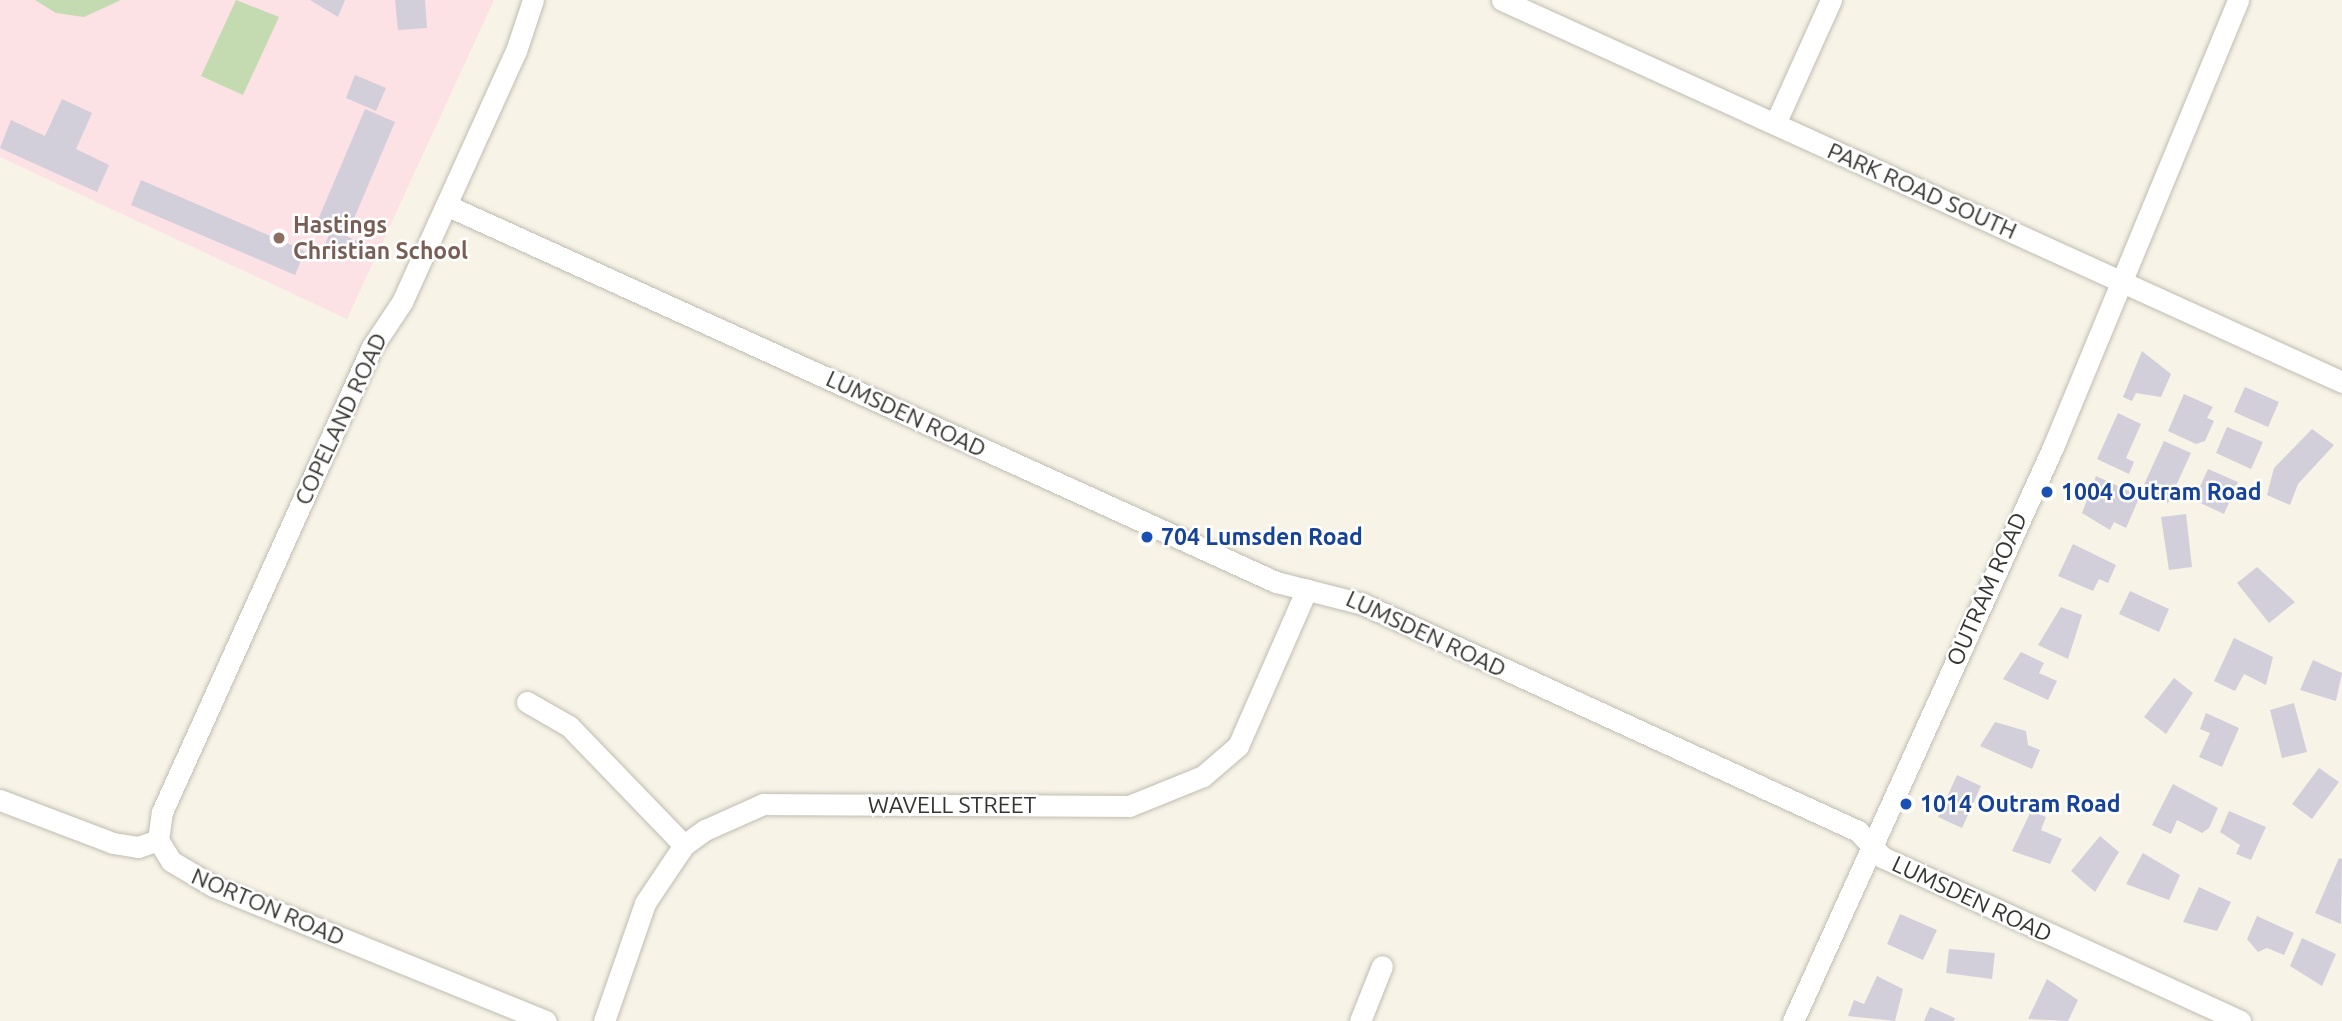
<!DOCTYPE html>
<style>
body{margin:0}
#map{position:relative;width:2342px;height:1021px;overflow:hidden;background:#f7f3e7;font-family:Ubuntu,sans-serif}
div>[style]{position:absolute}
.education>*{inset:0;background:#fce1e5}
.green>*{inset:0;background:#c4dbb1}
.building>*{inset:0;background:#d2cfdb}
.roads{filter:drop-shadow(0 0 2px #c0bcb1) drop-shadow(0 0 2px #c0bcb1)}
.minor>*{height:21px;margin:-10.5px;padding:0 10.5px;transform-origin:10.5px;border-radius:10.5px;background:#fff}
.dots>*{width:19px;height:19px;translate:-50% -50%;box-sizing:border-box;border:4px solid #fff;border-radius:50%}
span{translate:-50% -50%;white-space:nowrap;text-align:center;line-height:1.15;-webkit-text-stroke:5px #fff;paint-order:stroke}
.street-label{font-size:23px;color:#353430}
.education-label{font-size:23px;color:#785e54;font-weight:700}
.left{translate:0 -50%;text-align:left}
.transit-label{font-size:23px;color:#164399;font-weight:700}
</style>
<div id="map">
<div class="education">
<div style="clip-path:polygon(0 0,494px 0,347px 319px,0 157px)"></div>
</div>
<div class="green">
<div style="clip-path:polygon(35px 0,121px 0,84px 17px,56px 13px)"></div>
<div style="clip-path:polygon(236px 0,279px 17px,243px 95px,201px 76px)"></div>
</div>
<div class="building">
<div style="clip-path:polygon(310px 0,345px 0,338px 17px)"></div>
<div style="clip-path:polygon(395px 0,425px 0,427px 28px,398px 30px)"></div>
<div style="clip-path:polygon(355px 75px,386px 88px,376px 111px,346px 98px)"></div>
<div style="clip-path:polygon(62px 99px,92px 113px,76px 149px,109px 165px,97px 192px,0 148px,11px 120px,45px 136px)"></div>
<div style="clip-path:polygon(365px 109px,395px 122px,347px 235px,317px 222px)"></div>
<div style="clip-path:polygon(141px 180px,305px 251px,295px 275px,131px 205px)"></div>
<div style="clip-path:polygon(331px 230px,358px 241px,350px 259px,324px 247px)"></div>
<div style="clip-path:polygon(2142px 351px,2171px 374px,2161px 397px,2136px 393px,2132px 401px,2123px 397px)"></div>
<div style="clip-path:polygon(2245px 387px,2279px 402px,2268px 427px,2234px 412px)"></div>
<div style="clip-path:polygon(2184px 394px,2213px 407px,2207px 418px,2214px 421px,2205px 441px,2196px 444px,2168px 431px)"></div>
<div style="clip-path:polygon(2118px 413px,2141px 424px,2126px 458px,2134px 462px,2129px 474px,2097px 459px)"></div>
<div style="clip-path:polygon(2227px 427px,2263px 442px,2251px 469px,2216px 453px)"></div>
<div style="clip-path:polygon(2312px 429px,2334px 445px,2298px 484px,2290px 505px,2267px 495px,2274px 468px)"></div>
<div style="clip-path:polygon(2164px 441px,2191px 453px,2168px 503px,2141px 491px)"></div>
<div style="clip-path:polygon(2208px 469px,2238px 482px,2224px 514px,2194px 500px)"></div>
<div style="clip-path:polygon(2096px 476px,2140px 496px,2126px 528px,2114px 522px,2110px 530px,2082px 513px)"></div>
<div style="clip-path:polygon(2186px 514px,2192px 567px,2169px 570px,2161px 517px)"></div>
<div style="clip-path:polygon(2073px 544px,2116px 565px,2108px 583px,2099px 579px,2093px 591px,2058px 576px)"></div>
<div style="clip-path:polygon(2257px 567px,2295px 602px,2269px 623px,2237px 583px)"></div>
<div style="clip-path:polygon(2130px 591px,2169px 609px,2159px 632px,2119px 614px)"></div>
<div style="clip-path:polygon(2061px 607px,2082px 615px,2068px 659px,2038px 645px)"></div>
<div style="clip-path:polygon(2234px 638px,2273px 657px,2266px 685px,2244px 674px,2235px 691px,2214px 681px)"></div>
<div style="clip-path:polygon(2021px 652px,2044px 663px,2039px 673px,2057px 681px,2048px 700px,2003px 679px)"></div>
<div style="clip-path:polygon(2313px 660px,2342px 673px,2336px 701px,2300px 690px)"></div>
<div style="clip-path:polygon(2174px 678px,2193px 693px,2166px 734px,2144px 717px)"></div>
<div style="clip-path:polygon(2294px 703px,2307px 752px,2282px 758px,2270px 710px)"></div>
<div style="clip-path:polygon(2206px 713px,2239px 728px,2222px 767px,2199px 757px,2210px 733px,2200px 729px)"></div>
<div style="clip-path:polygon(1995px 722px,2026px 731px,2028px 745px,2040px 750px,2032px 769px,1980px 746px)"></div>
<div style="clip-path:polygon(2319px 768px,2339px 782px,2312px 819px,2292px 804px)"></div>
<div style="clip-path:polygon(1957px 775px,1981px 786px,1962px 828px,1938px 817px)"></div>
<div style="clip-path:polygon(2173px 784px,2218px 808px,2209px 828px,2202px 833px,2177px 820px,2171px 834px,2152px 825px)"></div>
<div style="clip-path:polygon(2031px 811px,2046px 817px,2041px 830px,2062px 839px,2050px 864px,2012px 851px)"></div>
<div style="clip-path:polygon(2229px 811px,2266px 827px,2251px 860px,2236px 854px,2240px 845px,2220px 832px)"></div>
<div style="clip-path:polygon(2100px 836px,2119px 852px,2095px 892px,2071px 871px)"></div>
<div style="clip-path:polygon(2143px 853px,2180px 875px,2169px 900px,2126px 884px)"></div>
<div style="clip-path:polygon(2339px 858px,2342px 859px,2341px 924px,2315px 913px)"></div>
<div style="clip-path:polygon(2199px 887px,2231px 902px,2217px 931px,2183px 922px)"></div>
<div style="clip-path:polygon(1900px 914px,1937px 930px,1923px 960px,1887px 944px)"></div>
<div style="clip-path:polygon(2257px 916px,2294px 933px,2284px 955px,2267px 948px,2258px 952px,2247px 939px)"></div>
<div style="clip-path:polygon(2302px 938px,2336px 954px,2322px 986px,2290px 966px)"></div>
<div style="clip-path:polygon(1949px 949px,1995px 953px,1992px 979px,1946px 973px)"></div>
<div style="clip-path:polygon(1877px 976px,1903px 989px,1895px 1021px,1848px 1016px,1854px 1000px,1864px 1004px)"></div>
<div style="clip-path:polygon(2047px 979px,2078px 1000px,2068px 1021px,2028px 1019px)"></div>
<div style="clip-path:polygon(1930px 1007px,1955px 1018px,1954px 1021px,1924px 1021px)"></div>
</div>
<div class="roads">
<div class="minor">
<div style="left:1502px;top:0;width:923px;rotate:24.45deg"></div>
<div style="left:1775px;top:124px;width:136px;rotate:-65.7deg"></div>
<div style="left:446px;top:205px;width:912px;rotate:24.43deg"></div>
<div style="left:1276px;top:582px;width:90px;rotate:14.2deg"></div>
<div style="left:1363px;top:604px;width:545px;rotate:24.64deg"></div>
<div style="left:1858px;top:831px;width:35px;rotate:47deg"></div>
<div style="left:1882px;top:857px;width:394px;rotate:24.6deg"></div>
<div style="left:527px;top:702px;width:48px;rotate:29.7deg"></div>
<div style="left:569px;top:726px;width:165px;rotate:46deg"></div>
<div style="left:0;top:800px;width:121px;rotate:20.8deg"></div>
<div style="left:113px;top:843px;width:25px;rotate:9deg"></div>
<div style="left:138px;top:847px;width:21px;rotate:-19deg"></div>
<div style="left:158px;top:840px;width:25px;rotate:58deg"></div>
<div style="left:171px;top:861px;width:49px;rotate:30.8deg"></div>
<div style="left:213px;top:886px;width:359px;rotate:22.1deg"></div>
<div style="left:158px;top:840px;width:28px;rotate:-82deg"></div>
<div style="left:162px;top:812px;width:510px;rotate:-65.7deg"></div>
<div style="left:372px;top:347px;width:54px;rotate:-56.3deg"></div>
<div style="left:402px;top:302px;width:276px;rotate:-65.6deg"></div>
<div style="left:516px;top:51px;width:54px;rotate:-71.6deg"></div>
<div style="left:604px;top:1021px;width:125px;rotate:-70.8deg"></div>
<div style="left:645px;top:903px;width:70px;rotate:-56.1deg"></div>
<div style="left:684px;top:845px;width:26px;rotate:-36deg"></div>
<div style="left:705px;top:830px;width:64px;rotate:-24.1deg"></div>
<div style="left:763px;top:804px;width:366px;rotate:0.3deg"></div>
<div style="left:1129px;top:806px;width:80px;rotate:-22.1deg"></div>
<div style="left:1203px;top:776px;width:46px;rotate:-40.6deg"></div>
<div style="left:1238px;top:746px;width:171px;rotate:-66.3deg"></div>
<div style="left:1360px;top:1021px;width:59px;rotate:-68.2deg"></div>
<div style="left:1793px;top:1021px;width:630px;rotate:-65.63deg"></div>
<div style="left:2053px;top:447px;width:484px;rotate:-67.5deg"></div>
</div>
</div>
<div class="dots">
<div style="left:279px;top:238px;background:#8d6e63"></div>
<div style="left:2047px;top:492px;background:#1a4fb4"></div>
<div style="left:1147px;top:537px;background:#1a4fb4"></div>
<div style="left:1906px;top:804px;background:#1a4fb4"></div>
</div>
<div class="street-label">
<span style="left:1922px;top:191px;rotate:24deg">PARK ROAD SOUTH</span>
<span style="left:906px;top:414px;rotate:25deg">LUMSDEN ROAD</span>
<span style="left:341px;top:419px;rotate:-65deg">COPELAND ROAD</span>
<span style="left:1987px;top:589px;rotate:-66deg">OUTRAM ROAD</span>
<span style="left:1426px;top:634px;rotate:25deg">LUMSDEN ROAD</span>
<span style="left:952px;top:805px">WAVELL STREET</span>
<span style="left:1972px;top:899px;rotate:25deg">LUMSDEN ROAD</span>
<span style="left:268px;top:907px;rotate:23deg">NORTON ROAD</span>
</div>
<div class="education-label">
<span class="left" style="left:293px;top:238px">Hastings<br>Christian School</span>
</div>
<div class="transit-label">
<span class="left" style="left:2061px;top:492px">1004 Outram Road</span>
<span class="left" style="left:1161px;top:537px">704 Lumsden Road</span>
<span class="left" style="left:1920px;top:804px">1014 Outram Road</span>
</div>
</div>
